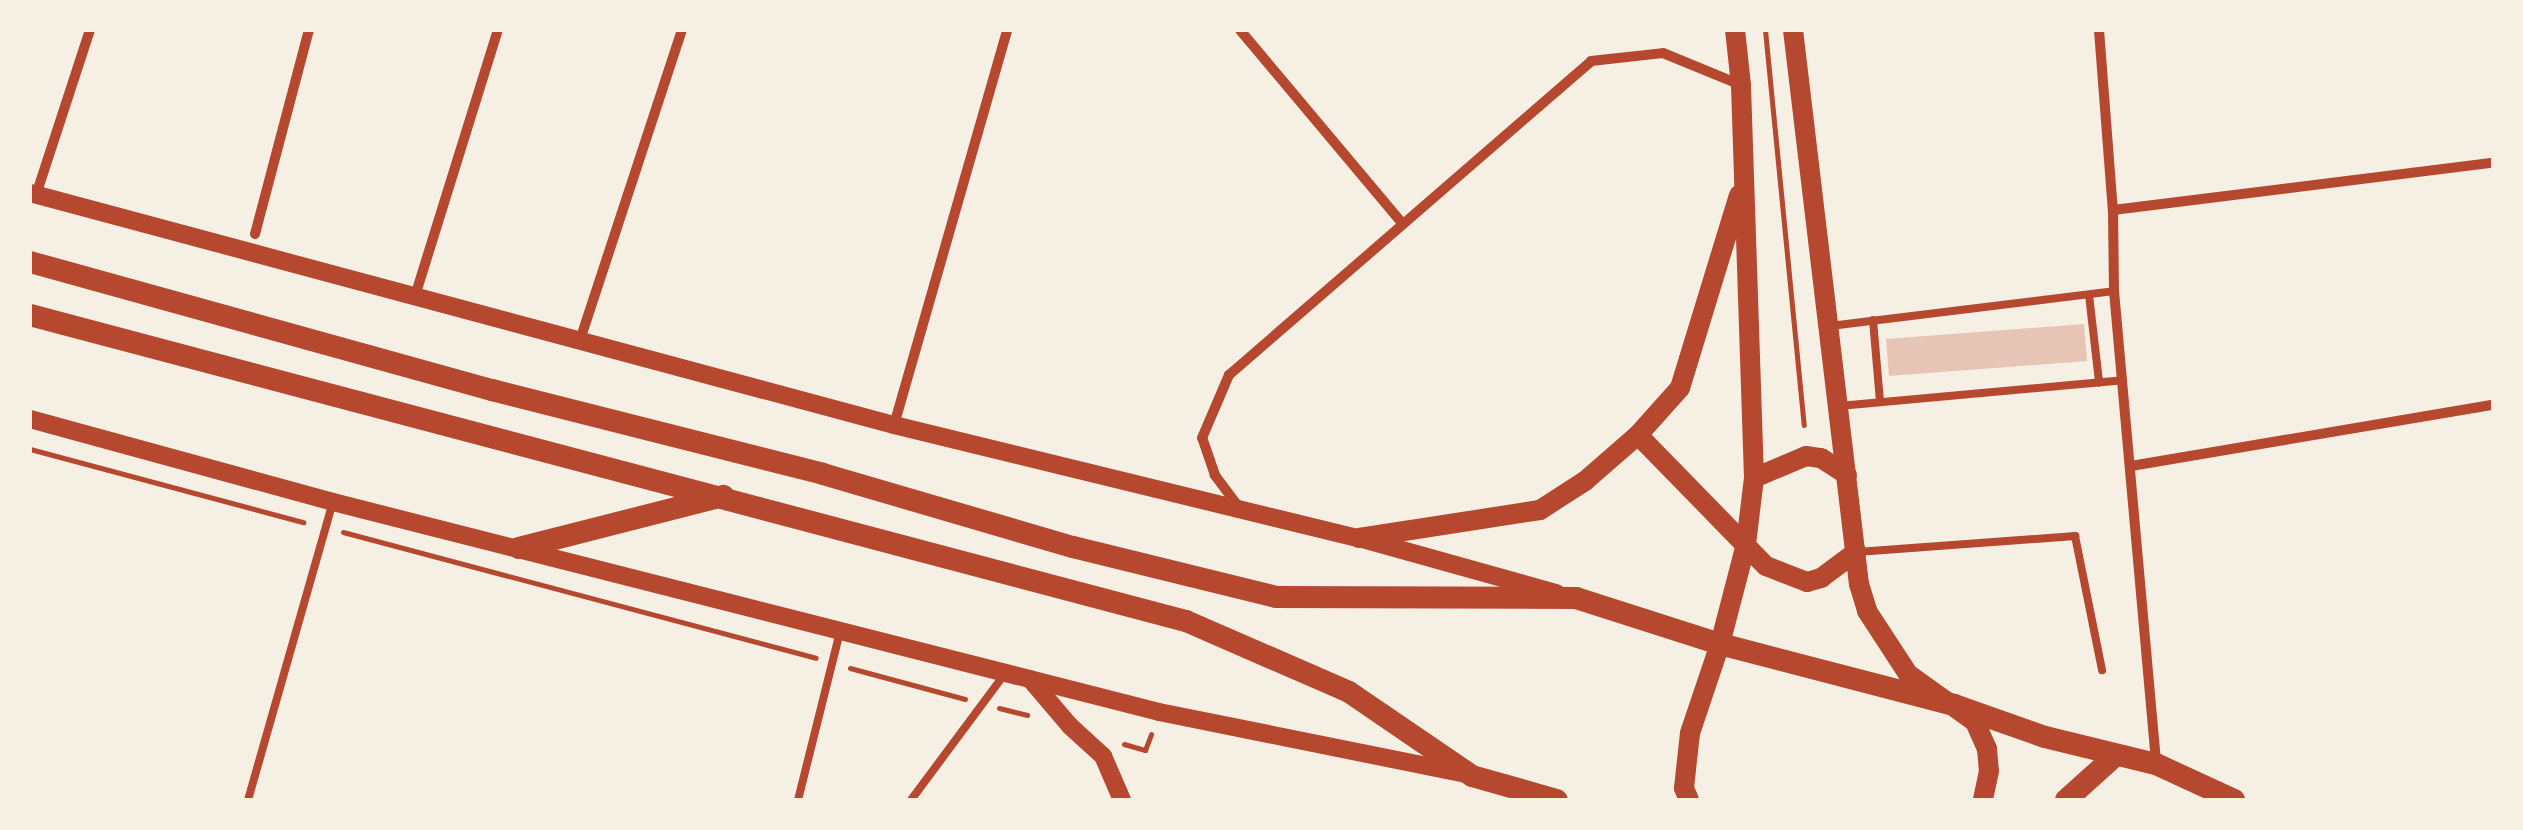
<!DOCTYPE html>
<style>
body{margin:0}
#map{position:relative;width:2523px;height:830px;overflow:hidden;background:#f6efe4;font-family:Spectral,serif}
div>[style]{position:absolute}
.building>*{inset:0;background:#e6c5b7}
.path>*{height:5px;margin:-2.5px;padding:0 2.5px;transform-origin:2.5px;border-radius:2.5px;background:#b5482f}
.service>*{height:8px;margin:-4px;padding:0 4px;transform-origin:4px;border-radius:4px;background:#b5482f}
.minor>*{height:10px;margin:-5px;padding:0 5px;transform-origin:5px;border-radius:5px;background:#b5482f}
.tertiary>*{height:18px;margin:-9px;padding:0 9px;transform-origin:9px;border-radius:9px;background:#b5482f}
.secondary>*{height:20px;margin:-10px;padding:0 10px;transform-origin:10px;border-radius:10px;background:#b5482f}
.primary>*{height:22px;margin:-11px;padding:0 11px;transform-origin:11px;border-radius:11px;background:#b5482f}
span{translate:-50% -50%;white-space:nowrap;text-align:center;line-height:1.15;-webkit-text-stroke:9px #f6efe4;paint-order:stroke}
.frame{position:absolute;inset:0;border:32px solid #f6efe4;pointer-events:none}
</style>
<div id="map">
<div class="building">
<div style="clip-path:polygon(2084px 324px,2087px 361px,1889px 376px,1886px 339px)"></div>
</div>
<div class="path">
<div style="left:1765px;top:30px;width:397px;rotate:84.4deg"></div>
<div style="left:30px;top:449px;width:283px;rotate:15deg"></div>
<div style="left:343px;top:532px;width:489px;rotate:14.9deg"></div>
<div style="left:850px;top:668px;width:119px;rotate:15.1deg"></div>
<div style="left:999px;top:708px;width:29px;rotate:14deg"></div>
<div style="left:1124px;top:744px;width:22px;rotate:16deg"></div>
<div style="left:1145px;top:750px;width:17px;rotate:-69deg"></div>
</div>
<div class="service">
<div style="left:2089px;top:295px;width:88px;rotate:83.4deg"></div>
<div style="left:1873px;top:320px;width:82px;rotate:85.1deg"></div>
<div style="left:1830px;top:326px;width:286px;rotate:-7deg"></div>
<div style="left:1839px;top:406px;width:285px;rotate:-5.2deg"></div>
<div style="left:1857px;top:552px;width:219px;rotate:-4.2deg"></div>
<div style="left:2075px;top:536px;width:137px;rotate:78.6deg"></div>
<div style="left:248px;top:800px;width:310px;rotate:-74.1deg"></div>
<div style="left:798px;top:800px;width:174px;rotate:-76deg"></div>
<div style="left:911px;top:800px;width:156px;rotate:-53.4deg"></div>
</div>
<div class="minor">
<div style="left:1240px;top:30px;width:251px;rotate:50deg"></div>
<div style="left:2099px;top:30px;width:181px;rotate:85.6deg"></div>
<div style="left:2113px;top:210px;width:81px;rotate:89.3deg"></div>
<div style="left:2114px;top:291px;width:473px;rotate:84.9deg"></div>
<div style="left:36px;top:195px;width:174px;rotate:-71.9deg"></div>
<div style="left:2113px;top:210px;width:383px;rotate:-7.1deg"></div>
<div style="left:255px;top:234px;width:211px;rotate:-75.2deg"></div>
<div style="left:415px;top:296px;width:279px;rotate:-72.7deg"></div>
<div style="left:580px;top:340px;width:326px;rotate:-71.8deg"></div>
<div style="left:894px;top:425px;width:411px;rotate:-74deg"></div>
<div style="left:2131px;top:466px;width:367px;rotate:-9.6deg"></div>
<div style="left:1238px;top:506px;width:39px;rotate:-127deg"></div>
<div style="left:1215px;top:475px;width:39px;rotate:-109deg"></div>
<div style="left:1202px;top:438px;width:69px;rotate:-66.8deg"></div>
<div style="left:1229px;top:375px;width:479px;rotate:-40.9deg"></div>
<div style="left:1591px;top:61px;width:72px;rotate:-6.3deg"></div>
<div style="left:1663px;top:53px;width:84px;rotate:22.3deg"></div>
</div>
<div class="tertiary">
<div style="left:30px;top:193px;width:895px;rotate:15.03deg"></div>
<div style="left:894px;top:425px;width:479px;rotate:13.7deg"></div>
<div style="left:1359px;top:538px;width:205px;rotate:15.6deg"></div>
<div style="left:30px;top:419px;width:314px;rotate:15.3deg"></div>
<div style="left:333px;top:502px;width:852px;rotate:14.26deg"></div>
<div style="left:1159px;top:712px;width:313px;rotate:11.4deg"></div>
<div style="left:1030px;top:679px;width:62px;rotate:49.6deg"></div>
<div style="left:1070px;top:726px;width:45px;rotate:42.3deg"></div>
<div style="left:1103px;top:756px;width:48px;rotate:66.6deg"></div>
</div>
<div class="secondary">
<div style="left:1793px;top:30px;width:558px;rotate:83.21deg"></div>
<div style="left:1859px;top:584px;width:28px;rotate:73deg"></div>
<div style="left:1867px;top:611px;width:75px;rotate:56.9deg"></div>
<div style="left:1908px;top:674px;width:82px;rotate:35.6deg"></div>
<div style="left:1975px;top:722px;width:30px;rotate:66deg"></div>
<div style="left:1987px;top:749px;width:22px;rotate:85deg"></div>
<div style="left:1989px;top:771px;width:30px;rotate:102deg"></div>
<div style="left:1638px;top:435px;width:183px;rotate:45.7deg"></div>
<div style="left:1766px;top:566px;width:44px;rotate:21.3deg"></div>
<div style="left:1807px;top:582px;width:15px;rotate:-16deg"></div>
<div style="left:1821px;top:578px;width:44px;rotate:-36.6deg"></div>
<div style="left:1754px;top:478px;width:56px;rotate:-22.9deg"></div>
<div style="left:1806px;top:456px;width:15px;rotate:8deg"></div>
<div style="left:1821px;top:458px;width:31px;rotate:33deg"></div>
<div style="left:1359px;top:538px;width:183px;rotate:-8.8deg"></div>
<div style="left:1540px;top:510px;width:54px;rotate:-32.8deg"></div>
<div style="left:1585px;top:481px;width:70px;rotate:-41deg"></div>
<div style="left:1638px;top:435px;width:63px;rotate:-48.2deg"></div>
<div style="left:1680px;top:388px;width:202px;rotate:-73deg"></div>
<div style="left:1689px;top:800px;width:13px;rotate:-113deg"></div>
<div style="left:1684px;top:788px;width:55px;rotate:-83.8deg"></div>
<div style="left:1690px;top:733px;width:94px;rotate:-71.4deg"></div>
<div style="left:1720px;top:644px;width:103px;rotate:-75.4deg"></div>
<div style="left:1746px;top:544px;width:66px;rotate:-83.1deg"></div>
<div style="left:1754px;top:478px;width:393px;rotate:-91.9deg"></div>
<div style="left:1741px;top:85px;width:55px;rotate:-96.2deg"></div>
</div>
<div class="primary">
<div style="left:30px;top:262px;width:479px;rotate:15.5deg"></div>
<div style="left:492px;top:390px;width:341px;rotate:14.2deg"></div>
<div style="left:823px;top:474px;width:260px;rotate:16.3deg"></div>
<div style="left:1073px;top:547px;width:209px;rotate:13.8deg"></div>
<div style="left:1276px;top:597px;width:300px;rotate:0.2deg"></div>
<div style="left:1576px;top:598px;width:151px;rotate:17.7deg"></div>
<div style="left:1720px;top:644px;width:242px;rotate:14.6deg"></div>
<div style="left:1954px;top:705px;width:96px;rotate:19.4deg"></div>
<div style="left:2045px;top:737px;width:114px;rotate:13.7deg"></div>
<div style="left:2156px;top:764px;width:86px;rotate:24.8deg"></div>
<div style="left:30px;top:315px;width:1196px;rotate:14.83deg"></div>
<div style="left:1186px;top:621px;width:178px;rotate:23.5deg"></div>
<div style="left:1349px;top:692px;width:149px;rotate:34.3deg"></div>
<div style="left:1472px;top:776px;width:88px;rotate:15.8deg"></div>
<div style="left:519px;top:548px;width:211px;rotate:-14.3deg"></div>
<div style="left:2066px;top:800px;width:67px;rotate:-42deg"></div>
</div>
<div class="frame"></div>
</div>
